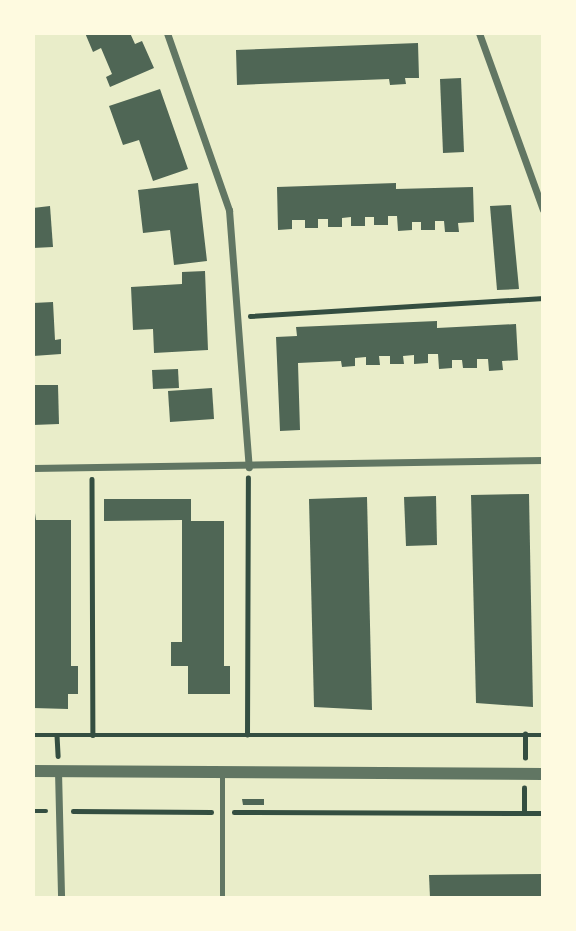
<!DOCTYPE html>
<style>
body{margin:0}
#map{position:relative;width:576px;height:931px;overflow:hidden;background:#e9edc9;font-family:"Source Sans 3",sans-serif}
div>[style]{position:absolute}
.building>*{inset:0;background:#4f6655}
.path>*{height:4.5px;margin:-2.25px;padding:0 2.25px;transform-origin:2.25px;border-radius:2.25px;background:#344e41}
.service>*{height:5px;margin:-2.5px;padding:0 2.5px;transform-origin:2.5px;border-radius:2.5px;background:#617663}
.minor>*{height:7px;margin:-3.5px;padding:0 3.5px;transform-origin:3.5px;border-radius:3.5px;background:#617663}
.tertiary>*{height:12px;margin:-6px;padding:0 6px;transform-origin:6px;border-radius:6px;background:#617663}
span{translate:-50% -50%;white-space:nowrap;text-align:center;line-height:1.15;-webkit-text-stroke:5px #fefae0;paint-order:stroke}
.frame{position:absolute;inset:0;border:35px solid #fefae0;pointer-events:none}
</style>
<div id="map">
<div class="building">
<div style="clip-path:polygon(85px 33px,130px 33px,135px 44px,142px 41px,154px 68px,110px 87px,106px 77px,112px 74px,101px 48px,93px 52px)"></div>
<div style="clip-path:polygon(418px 43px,419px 78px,405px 78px,406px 84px,390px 85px,389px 79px,237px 85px,236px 50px)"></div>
<div style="clip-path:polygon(461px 78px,464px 152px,443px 153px,440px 79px)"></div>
<div style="clip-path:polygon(160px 89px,188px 169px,153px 181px,139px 140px,123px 145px,109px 106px)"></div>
<div style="clip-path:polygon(198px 183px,207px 261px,174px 265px,170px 230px,143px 233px,138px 190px)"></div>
<div style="clip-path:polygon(396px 183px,396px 189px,473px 187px,474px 222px,458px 223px,459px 232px,445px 232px,444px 221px,435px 221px,435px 230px,421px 230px,421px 222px,412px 222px,412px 230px,398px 231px,397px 216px,388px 216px,388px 225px,374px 225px,374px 217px,365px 217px,365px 226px,351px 226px,351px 217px,342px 218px,342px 227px,328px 227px,328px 219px,318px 219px,318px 228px,305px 228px,305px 220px,292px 220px,292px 229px,278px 230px,277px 187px)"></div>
<div style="clip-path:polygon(511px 205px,519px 289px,497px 290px,490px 206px)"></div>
<div style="clip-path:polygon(50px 206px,53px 247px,33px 248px,33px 208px)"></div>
<div style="clip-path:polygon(205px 271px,208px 350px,154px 353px,153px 329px,133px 330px,131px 287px,182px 284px,182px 272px)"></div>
<div style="clip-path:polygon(53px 302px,55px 340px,61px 339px,61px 354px,33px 356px,33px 303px)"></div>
<div style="clip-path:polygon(437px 321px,437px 328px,516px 324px,518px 360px,502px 361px,503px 370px,489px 371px,488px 359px,477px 359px,477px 368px,463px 368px,462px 360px,452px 360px,452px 368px,439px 369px,438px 354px,428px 354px,428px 363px,414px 364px,414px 355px,403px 356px,404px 364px,390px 364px,390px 356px,379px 356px,380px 365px,366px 365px,366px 357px,355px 358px,355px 366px,342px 367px,341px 361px,298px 363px,300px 430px,280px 431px,276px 337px,297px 336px,296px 327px)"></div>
<div style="clip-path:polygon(178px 369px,179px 388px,153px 389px,152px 370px)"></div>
<div style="clip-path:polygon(33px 385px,58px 385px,59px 424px,33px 425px)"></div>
<div style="clip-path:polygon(212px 388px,214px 419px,170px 422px,168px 391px)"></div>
<div style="clip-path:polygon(529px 494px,533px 707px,476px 703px,471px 495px)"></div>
<div style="clip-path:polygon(436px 496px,437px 545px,406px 546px,404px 497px)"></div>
<div style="clip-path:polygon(367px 497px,372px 710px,314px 707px,309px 499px)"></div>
<div style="clip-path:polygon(33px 499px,36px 520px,71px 520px,71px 666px,78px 666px,78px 694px,68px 694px,68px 709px,33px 708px)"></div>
<div style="clip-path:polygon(104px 499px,191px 499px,191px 521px,224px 521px,224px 666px,230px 666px,230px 694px,188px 694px,188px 666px,171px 666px,171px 642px,182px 642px,182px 520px,104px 521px)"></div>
<div style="clip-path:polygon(242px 799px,264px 799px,264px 805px,243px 805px)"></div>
<div style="clip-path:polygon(543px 874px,543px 898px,430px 898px,429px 875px)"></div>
</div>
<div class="path">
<div style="left:250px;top:316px;width:294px;rotate:-3.5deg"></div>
<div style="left:92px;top:479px;width:256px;rotate:89.8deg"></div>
<div style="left:33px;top:735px;width:510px"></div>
<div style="left:57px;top:735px;width:21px;rotate:87deg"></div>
<div style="left:247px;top:735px;width:257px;rotate:-89.8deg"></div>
<div style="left:525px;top:758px;width:24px;rotate:-90deg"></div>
<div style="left:33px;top:811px;width:13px"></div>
<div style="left:73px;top:811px;width:138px;rotate:0.4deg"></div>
<div style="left:234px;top:812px;width:309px;rotate:0.2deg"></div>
<div style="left:524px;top:813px;width:25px;rotate:-90deg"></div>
</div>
<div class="service">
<div style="left:222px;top:774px;width:124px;rotate:90deg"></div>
</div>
<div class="minor">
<div style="left:167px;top:33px;width:188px;rotate:70.7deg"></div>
<div style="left:229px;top:210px;width:258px;rotate:85.6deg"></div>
<div style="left:479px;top:33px;width:188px;rotate:70.1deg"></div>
<div style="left:33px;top:468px;width:510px;rotate:-0.9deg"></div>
<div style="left:58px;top:771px;width:127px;rotate:88.6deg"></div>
</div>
<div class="tertiary">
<div style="left:33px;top:771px;width:510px;rotate:0.34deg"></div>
</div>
<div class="frame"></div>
</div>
